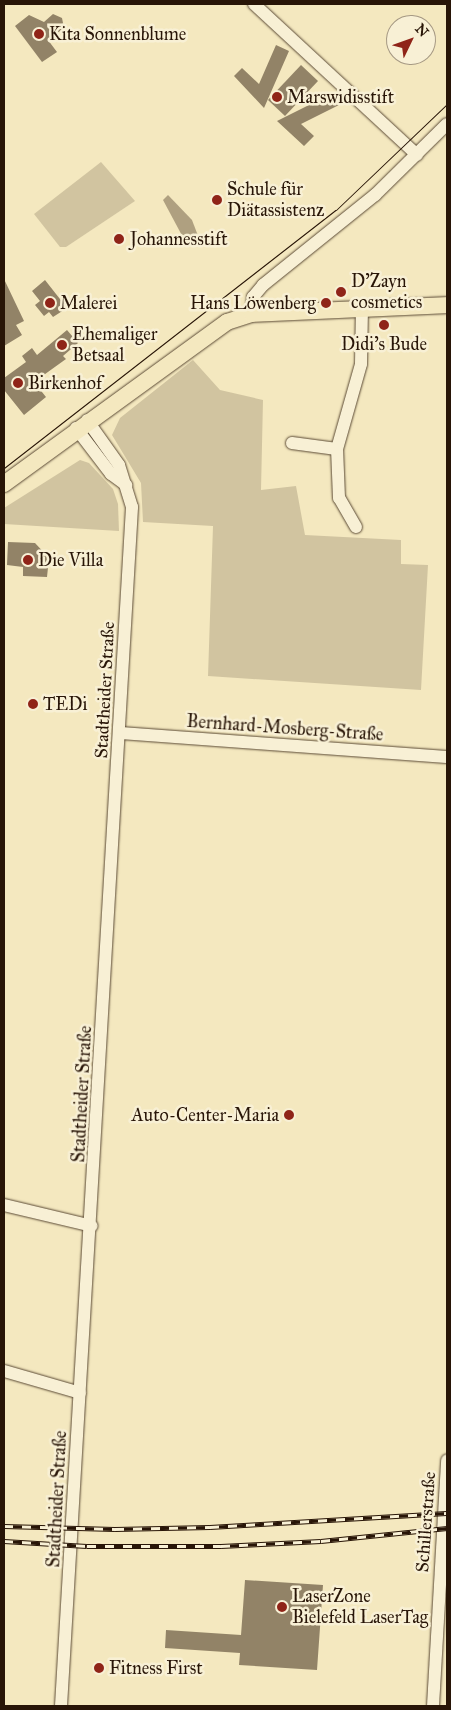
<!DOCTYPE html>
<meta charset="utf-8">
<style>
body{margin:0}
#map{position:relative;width:451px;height:1710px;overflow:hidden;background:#f4e8bf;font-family:"IM FELL Great Primer",serif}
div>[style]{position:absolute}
.green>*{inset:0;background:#d1c4a0}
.water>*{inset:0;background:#afa080}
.building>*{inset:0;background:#928367}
.roads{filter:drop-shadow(0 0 1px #5b4a35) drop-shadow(0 0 1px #5b4a35)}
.minor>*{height:12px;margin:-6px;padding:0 6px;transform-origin:6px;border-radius:6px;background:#f8f0d5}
.major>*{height:16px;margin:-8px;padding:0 8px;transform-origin:8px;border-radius:8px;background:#f4e8bf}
.tram>*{height:1px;margin:-0.5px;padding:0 0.5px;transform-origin:0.5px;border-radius:0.5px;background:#281507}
.rail>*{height:5px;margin-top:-2.5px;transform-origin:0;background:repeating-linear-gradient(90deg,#f8f0d5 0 9px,#281507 0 18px);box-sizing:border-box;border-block:1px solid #281507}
.dots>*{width:14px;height:14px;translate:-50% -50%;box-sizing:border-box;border:2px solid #f8f0d5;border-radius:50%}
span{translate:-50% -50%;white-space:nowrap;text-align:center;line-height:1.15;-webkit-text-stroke:5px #f8f0d5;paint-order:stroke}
.poi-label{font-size:18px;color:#281507}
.left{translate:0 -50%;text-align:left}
.right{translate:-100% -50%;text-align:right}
.street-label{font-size:18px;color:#281507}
.frame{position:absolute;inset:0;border:5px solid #281507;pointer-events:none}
.north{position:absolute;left:386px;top:15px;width:50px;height:50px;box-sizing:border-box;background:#f8f0d5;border:1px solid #a59883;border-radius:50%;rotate:48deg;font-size:14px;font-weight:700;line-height:20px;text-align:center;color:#281507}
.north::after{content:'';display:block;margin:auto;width:18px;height:22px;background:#8f2418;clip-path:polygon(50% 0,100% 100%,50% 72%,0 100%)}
</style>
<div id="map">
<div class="green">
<div style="clip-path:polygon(101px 162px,135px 201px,66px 247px,60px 247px,34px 214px)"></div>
<div style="clip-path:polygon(193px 360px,220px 390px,263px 400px,261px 490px,296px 486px,305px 535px,401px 540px,401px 564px,428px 565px,421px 690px,208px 676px,213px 526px,143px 522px,141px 483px,112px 435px,120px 418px)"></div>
<div style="clip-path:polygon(80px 460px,89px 463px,113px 489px,118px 504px,119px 531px,4px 524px,4px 508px)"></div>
</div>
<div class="water">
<div style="clip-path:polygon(168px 195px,192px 220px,200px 241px,192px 246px,186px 243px,163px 200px)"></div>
</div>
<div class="building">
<div style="clip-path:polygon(53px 14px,62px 18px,64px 28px,48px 40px,57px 52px,42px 62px,15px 26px,29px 15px,44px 22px)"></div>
<div style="clip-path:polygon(276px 45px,289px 51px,264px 108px,234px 76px,242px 68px,259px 84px)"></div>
<div style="clip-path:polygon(301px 65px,318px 81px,285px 116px,268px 100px)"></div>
<div style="clip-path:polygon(333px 93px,339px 105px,301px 124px,314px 136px,304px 146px,277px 121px)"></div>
<div style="clip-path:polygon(4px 279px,24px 321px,16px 325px,22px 335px,4px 346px)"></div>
<div style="clip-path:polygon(45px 280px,67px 308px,53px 317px,49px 312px,44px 316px,35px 305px,40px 301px,32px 291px)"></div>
<div style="clip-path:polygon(67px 330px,78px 343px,63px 356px,66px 359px,34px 382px,46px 397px,24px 415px,4px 390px,4px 378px,26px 362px,22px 356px,32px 348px,37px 355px)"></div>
<div style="clip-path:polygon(8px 542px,35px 543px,49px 558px,47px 577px,23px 576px,23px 567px,7px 565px)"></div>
<div style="clip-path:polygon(245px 1580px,323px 1585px,317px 1670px,239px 1665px,240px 1653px,165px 1648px,166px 1630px,241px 1635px)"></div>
</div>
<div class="roads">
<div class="minor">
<div style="left:254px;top:4px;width:222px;rotate:42.8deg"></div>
<div style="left:252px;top:314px;width:17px;rotate:-87deg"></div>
<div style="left:253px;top:297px;width:16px;rotate:-50deg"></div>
<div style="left:263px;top:285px;width:144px;rotate:-38.8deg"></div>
<div style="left:375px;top:195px;width:101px;rotate:-44.6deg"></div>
<div style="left:76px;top:428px;width:58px;rotate:52.7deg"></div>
<div style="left:111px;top:474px;width:19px;rotate:36deg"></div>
<div style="left:292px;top:443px;width:45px;rotate:7.6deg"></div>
<div style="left:356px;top:527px;width:34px;rotate:-120deg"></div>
<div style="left:339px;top:498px;width:49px;rotate:-92.3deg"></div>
<div style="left:337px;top:449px;width:88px;rotate:-74.2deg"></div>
<div style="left:361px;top:364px;width:55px;rotate:-89deg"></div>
<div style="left:120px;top:733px;width:328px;rotate:4.2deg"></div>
<div style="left:4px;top:1205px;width:90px;rotate:13.4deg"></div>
<div style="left:4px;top:1371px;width:79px;rotate:16.1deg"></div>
<div style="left:61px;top:1706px;width:1201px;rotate:-86.61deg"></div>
<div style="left:132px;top:507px;width:44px;rotate:-107.2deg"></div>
<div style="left:119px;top:465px;width:55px;rotate:-125.4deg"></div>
<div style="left:433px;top:1706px;width:246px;rotate:-86.7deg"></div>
</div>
<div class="major">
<div style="left:4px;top:484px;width:276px;rotate:-36deg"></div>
<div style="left:227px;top:322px;width:26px;rotate:-18deg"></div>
<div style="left:252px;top:314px;width:195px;rotate:-2.6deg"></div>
</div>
</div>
<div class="tram">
<div style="left:4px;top:468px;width:420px;rotate:-37.9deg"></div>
<div style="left:336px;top:210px;width:153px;rotate:-43.7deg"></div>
</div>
<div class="rail">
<div style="left:4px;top:1526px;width:111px;rotate:1.5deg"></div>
<div style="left:115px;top:1529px;width:95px;rotate:-1.2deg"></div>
<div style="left:210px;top:1527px;width:237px;rotate:-3.4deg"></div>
<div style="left:4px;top:1541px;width:83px;rotate:3.4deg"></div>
<div style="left:87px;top:1546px;width:134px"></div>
<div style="left:221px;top:1546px;width:100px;rotate:-2.9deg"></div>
<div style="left:321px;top:1541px;width:127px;rotate:-5.9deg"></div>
</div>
<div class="dots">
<div style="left:39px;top:34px;background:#8f2418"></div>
<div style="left:277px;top:97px;background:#8f2418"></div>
<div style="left:217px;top:200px;background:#8f2418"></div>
<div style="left:119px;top:239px;background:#8f2418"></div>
<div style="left:341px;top:292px;background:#8f2418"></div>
<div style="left:50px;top:303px;background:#8f2418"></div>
<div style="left:326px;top:303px;background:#8f2418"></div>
<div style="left:384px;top:325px;background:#8f2418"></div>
<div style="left:62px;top:345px;background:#8f2418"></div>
<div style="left:18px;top:383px;background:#8f2418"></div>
<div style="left:28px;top:560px;background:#8f2418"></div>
<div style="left:33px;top:704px;background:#8f2418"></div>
<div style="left:289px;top:1115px;background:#8f2418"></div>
<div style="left:282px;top:1607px;background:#8f2418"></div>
<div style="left:99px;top:1668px;background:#8f2418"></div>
</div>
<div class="poi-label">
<span class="left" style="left:49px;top:34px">Kita Sonnenblume</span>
<span class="left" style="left:287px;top:97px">Marswidisstift</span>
<span class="left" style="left:227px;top:200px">Schule für<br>Diätassistenz</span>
<span class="left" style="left:130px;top:239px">Johannesstift</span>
<span class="left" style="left:351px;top:292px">D'Zayn<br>cosmetics</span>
<span class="left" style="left:60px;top:303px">Malerei</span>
<span class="right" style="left:316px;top:303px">Hans Löwenberg</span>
<span class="left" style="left:72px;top:345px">Ehemaliger<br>Betsaal</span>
<span style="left:384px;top:344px">Didi's Bude</span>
<span class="left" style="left:28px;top:383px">Birkenhof</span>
<span class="left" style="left:38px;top:560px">Die Villa</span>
<span class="left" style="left:43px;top:704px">TEDi</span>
<span class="right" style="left:279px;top:1115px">Auto-Center-Maria</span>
<span class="left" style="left:292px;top:1607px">LaserZone<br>Bielefeld LaserTag</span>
<span class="left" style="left:109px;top:1668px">Fitness First</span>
</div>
<div class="street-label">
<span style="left:105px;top:690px;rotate:-87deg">Stadtheider Straße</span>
<span style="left:285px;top:728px;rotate:4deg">Bernhard-Mosberg-Straße</span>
<span style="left:82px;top:1094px;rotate:-87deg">Stadtheider Straße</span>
<span style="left:57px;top:1499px;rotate:-87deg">Stadtheider Straße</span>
<span style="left:426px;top:1522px;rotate:-86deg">Schillerstraße</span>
</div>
<div class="frame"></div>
<div class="north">N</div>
</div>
